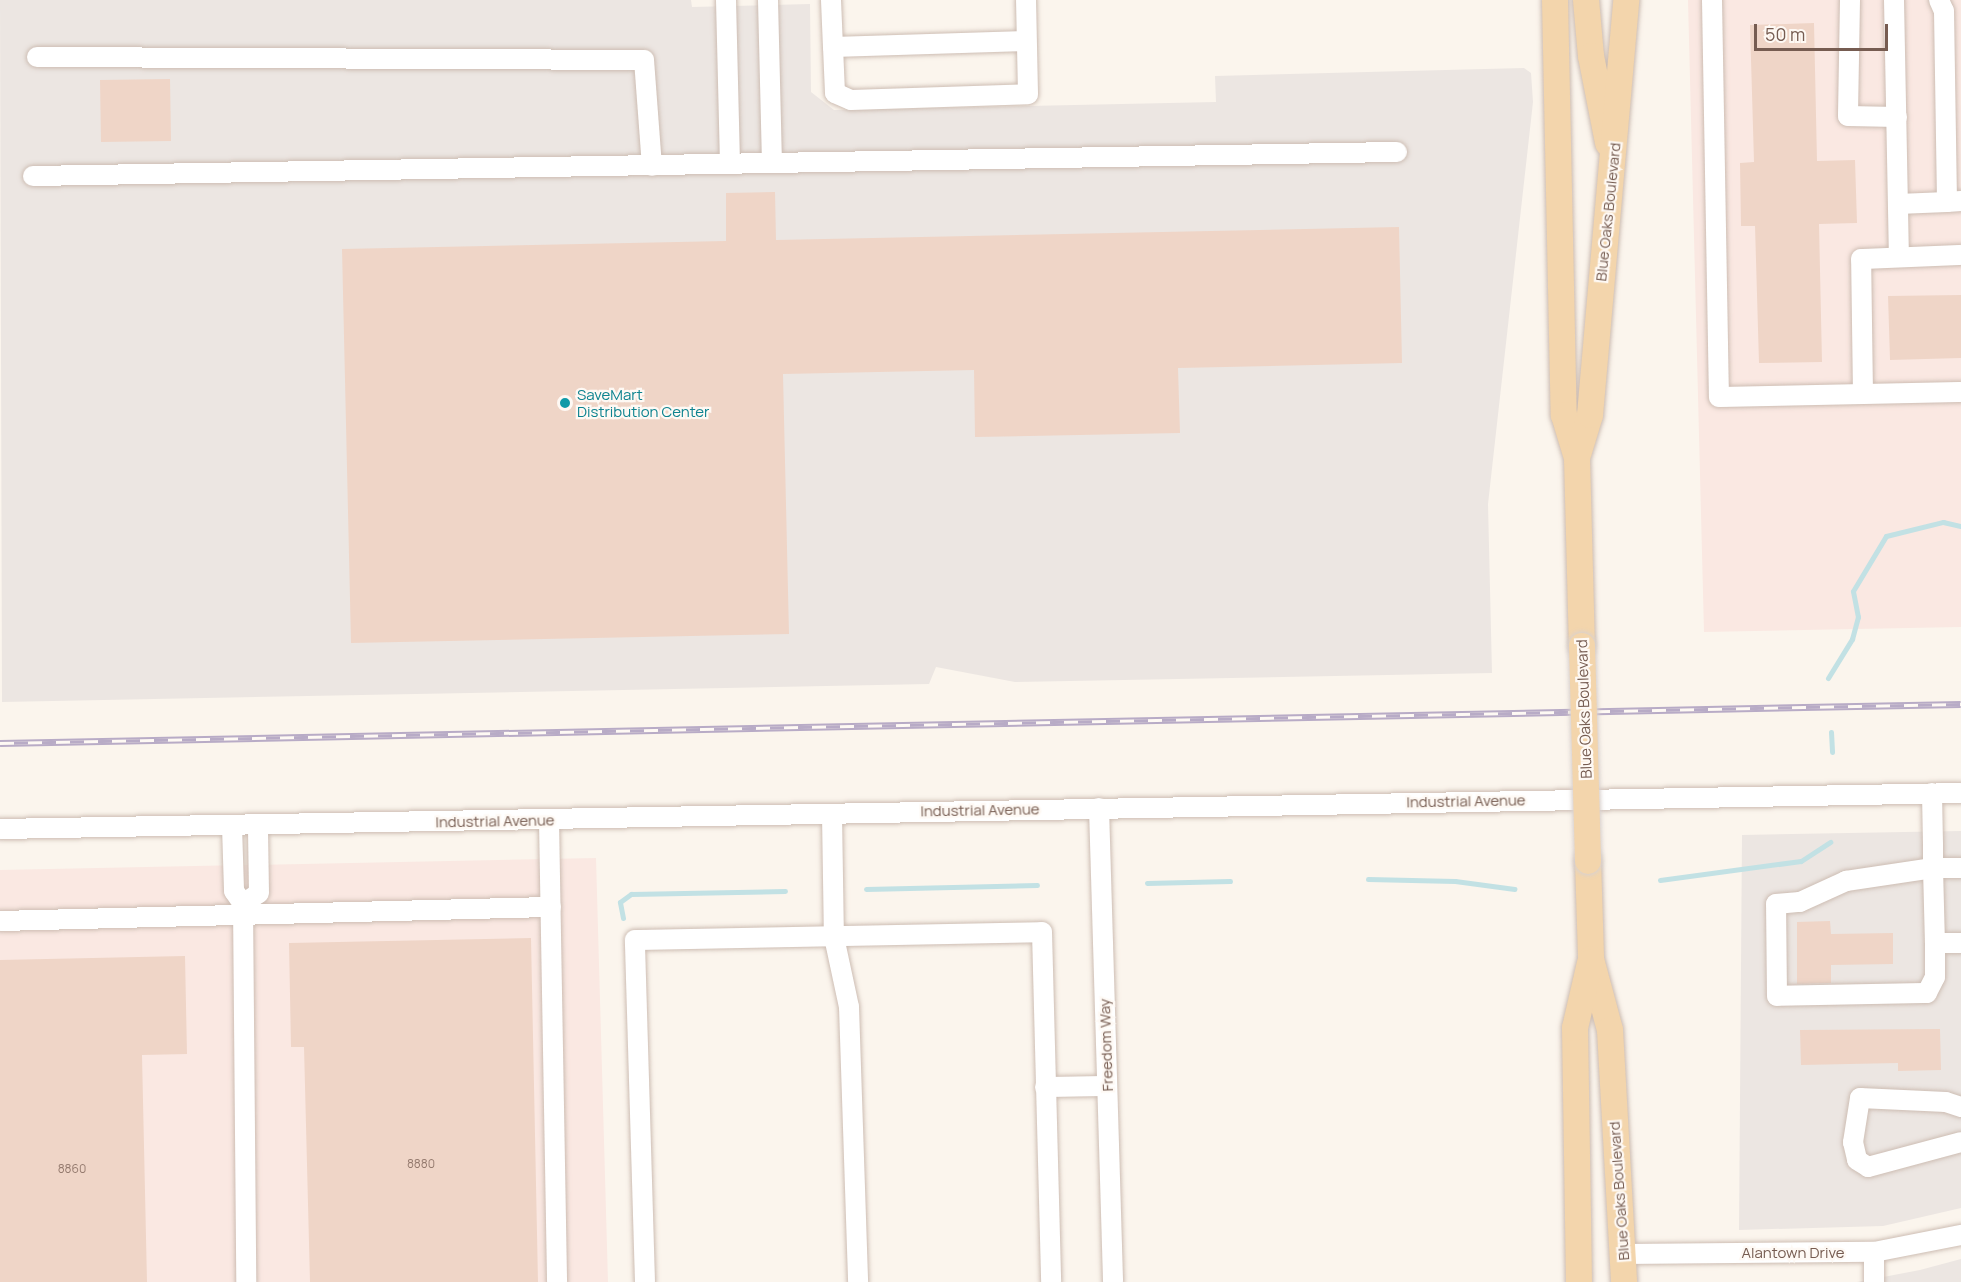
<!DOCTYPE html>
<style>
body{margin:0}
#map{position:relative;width:1961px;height:1282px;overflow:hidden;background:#fbf5ed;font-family:Manrope,sans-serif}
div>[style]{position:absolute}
.commercial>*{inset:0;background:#fae8e2}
.industrial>*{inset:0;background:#ece6e2}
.stream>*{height:5px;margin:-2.5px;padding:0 2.5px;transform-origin:2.5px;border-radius:2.5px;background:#c2e1e4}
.building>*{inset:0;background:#efd5c7}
.roads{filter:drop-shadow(0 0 2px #cdbdb3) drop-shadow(0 0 2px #cdbdb3)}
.minor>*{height:20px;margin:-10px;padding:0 10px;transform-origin:10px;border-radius:10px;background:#fff}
.major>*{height:26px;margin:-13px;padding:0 13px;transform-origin:13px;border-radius:13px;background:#f3d5ac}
.rail>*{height:7px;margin-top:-3.5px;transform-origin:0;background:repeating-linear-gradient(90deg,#fef9f4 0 14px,#b8abc6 0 28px);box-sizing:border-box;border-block:2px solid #b8abc6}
.bridges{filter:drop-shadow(0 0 2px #d9d1ce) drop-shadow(0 0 2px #d9d1ce)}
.major-bridge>*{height:26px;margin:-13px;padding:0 13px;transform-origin:13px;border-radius:13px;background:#f3d5ac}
.dots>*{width:16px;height:16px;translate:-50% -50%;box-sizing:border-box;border:3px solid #fef9f4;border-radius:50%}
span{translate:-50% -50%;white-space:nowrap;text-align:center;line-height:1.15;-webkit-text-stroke:4.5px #fef9f4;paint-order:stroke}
.number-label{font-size:12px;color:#947a6e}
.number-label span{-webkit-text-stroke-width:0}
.street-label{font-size:15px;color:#765c51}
.culture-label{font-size:15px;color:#0d838f}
.left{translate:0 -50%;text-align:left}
.scale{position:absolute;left:1754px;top:24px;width:134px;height:27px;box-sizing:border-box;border:3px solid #765c51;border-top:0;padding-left:8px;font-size:18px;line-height:21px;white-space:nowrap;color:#765c51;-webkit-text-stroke:4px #fef9f4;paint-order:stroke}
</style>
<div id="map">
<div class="commercial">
<div style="clip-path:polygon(1688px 0,1961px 0,1961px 627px,1704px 632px)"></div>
<div style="clip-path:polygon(596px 858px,608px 1282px,0 1282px,0 870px)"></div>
</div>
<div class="industrial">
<div style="clip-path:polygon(0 0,691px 0,692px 7px,810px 4px,811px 92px,834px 110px,1216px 102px,1215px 76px,1524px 68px,1531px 73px,1533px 102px,1488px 504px,1492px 673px,1015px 682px,936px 667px,929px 684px,2px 702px)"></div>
<div style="clip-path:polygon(1961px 831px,1961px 1208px,1883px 1226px,1739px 1230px,1742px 835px)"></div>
<div style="clip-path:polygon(1961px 1259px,1961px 1282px,1857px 1282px,1920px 1270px)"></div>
</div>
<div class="stream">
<div style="left:1828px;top:678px;width:46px;rotate:-58.4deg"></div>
<div style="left:1852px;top:639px;width:23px;rotate:-75deg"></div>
<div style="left:1858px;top:617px;width:26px;rotate:-101deg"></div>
<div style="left:1853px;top:591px;width:64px;rotate:-59deg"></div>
<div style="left:1886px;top:536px;width:59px;rotate:-13.8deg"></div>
<div style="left:1943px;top:522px;width:18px;rotate:13deg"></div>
<div style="left:1831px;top:732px;width:20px;rotate:87deg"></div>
<div style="left:1368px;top:879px;width:87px;rotate:1.3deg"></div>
<div style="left:1455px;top:881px;width:60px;rotate:7.7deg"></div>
<div style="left:1660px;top:880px;width:142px;rotate:-7.7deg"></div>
<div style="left:1801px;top:861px;width:35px;rotate:-33deg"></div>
<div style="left:1147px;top:883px;width:83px;rotate:-1.4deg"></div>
<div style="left:866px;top:889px;width:171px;rotate:-1.3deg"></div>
<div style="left:623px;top:918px;width:16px;rotate:-101deg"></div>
<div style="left:620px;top:902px;width:14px;rotate:-36deg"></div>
<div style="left:631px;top:894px;width:154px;rotate:-1.1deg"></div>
</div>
<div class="building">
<div style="clip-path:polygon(1814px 23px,1817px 161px,1855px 160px,1857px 223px,1819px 224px,1822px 362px,1759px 363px,1755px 226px,1741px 226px,1740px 163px,1754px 162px,1750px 25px)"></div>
<div style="clip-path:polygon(170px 79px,171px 141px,101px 142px,100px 80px)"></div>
<div style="clip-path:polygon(775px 192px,776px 240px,1399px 227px,1402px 363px,1178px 368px,1180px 433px,975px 437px,974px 370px,783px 374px,789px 634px,351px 643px,342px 249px,726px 241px,726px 193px)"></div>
<div style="clip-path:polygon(1961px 295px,1961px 358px,1890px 360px,1888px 296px)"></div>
<div style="clip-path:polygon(1830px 921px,1831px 934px,1893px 933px,1893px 964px,1831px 965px,1831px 983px,1797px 984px,1797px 922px)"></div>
<div style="clip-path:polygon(531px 938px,538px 1282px,310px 1282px,304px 1047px,291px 1047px,289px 943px)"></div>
<div style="clip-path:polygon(185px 956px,187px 1054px,142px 1055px,147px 1282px,0 1282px,0 960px)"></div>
<div style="clip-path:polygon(1940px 1029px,1941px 1070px,1898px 1071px,1898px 1063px,1801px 1065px,1800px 1030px)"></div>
</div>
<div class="roads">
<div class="minor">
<div style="left:726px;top:0;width:164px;rotate:88.6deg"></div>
<div style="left:768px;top:0;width:163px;rotate:88.6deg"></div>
<div style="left:831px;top:0;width:47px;rotate:87.6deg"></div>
<div style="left:833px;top:47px;width:193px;rotate:-1.8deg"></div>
<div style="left:1712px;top:0;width:397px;rotate:89deg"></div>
<div style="left:1719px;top:397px;width:242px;rotate:-1.2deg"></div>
<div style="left:1850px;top:0;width:116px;rotate:91deg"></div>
<div style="left:1848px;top:116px;width:49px;rotate:1.2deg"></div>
<div style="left:1894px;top:0;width:257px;rotate:88.9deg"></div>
<div style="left:1939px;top:0;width:12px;rotate:66deg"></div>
<div style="left:1944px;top:11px;width:191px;rotate:89.1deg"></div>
<div style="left:1947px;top:202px;width:14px;rotate:-4deg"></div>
<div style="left:833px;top:47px;width:46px;rotate:87.5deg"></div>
<div style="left:835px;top:93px;width:17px;rotate:24deg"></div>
<div style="left:851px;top:100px;width:177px;rotate:-1.9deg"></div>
<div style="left:1028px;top:94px;width:94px;rotate:-91.2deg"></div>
<div style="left:37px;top:57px;width:607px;rotate:0.28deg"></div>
<div style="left:644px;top:60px;width:106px;rotate:85.7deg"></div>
<div style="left:33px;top:176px;width:1364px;rotate:-1.01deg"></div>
<div style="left:1898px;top:204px;width:49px;rotate:-2.3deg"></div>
<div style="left:1863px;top:394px;width:135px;rotate:-90.8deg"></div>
<div style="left:1861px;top:259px;width:100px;rotate:-2.3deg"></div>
<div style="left:1932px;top:793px;width:52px;rotate:88.9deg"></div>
<div style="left:1933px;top:845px;width:23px;rotate:90deg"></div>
<div style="left:1933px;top:868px;width:75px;rotate:88.5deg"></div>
<div style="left:1935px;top:943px;width:34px;rotate:90deg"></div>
<div style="left:1935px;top:977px;width:18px;rotate:117deg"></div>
<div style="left:1927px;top:993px;width:150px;rotate:178.9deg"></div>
<div style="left:1777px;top:996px;width:92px;rotate:-90.6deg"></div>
<div style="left:1776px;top:904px;width:24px;rotate:-5deg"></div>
<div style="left:1800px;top:902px;width:51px;rotate:-24.5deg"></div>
<div style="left:1846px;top:881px;width:88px;rotate:-8.5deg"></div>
<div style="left:1933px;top:868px;width:28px"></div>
<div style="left:1099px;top:808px;width:474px;rotate:88.3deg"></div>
<div style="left:832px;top:814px;width:123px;rotate:89.1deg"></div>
<div style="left:834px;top:937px;width:72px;rotate:77.9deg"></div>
<div style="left:849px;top:1007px;width:275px;rotate:88.1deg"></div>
<div style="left:549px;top:820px;width:462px;rotate:89deg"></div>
<div style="left:232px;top:826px;width:65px;rotate:88.2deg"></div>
<div style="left:234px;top:891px;width:16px;rotate:55deg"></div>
<div style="left:243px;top:904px;width:378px;rotate:89.5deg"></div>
<div style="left:0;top:829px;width:1961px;rotate:-1.05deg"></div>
<div style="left:243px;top:904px;width:19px;rotate:-35deg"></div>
<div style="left:259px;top:893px;width:67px;rotate:-90.9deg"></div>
<div style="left:0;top:921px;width:551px;rotate:-1.46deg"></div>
<div style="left:1935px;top:943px;width:26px"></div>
<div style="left:1045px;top:1087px;width:62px;rotate:-0.9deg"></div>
<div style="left:1961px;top:1107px;width:16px;rotate:-162deg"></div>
<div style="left:1946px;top:1102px;width:86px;rotate:-177.3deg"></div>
<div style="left:1860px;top:1098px;width:45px;rotate:99deg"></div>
<div style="left:1853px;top:1142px;width:18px;rotate:77deg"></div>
<div style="left:1857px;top:1160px;width:13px;rotate:32deg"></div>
<div style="left:1868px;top:1167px;width:96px;rotate:-15deg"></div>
<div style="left:1874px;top:1252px;width:30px;rotate:90deg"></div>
<div style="left:1624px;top:1254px;width:250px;rotate:-0.5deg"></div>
<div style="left:1874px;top:1252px;width:89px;rotate:-11.1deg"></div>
<div style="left:645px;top:1282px;width:342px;rotate:-91.7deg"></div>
<div style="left:635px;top:940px;width:407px;rotate:-1.1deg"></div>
<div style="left:1042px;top:932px;width:350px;rotate:88.5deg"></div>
</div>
<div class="major">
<div style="left:1555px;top:0;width:415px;rotate:88.8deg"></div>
<div style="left:1564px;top:415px;width:45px;rotate:73.2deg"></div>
<div style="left:1577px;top:458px;width:188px;rotate:88.5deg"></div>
<div style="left:1586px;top:0;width:56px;rotate:84.9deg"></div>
<div style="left:1591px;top:56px;width:89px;rotate:78.9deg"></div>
<div style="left:1577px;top:458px;width:45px;rotate:-73.2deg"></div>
<div style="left:1590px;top:415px;width:417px;rotate:-85deg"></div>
<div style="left:1588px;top:861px;width:98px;rotate:88.2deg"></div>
<div style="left:1591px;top:959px;width:73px;rotate:75deg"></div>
<div style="left:1610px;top:1030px;width:252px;rotate:86.8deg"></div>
<div style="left:1579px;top:1282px;width:254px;rotate:-90.9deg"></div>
<div style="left:1575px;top:1028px;width:67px;rotate:-77deg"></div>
</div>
</div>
<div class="rail">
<div style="left:0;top:743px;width:1961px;rotate:-1.14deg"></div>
</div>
<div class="bridges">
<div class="major-bridge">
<div style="left:1582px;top:646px;width:215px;rotate:88.4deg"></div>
</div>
</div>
<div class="dots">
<div style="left:565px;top:403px;background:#0f9aa8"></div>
</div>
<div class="number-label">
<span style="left:421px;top:1164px">8880</span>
<span style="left:72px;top:1169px">8860</span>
</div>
<div class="street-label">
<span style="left:1608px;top:212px;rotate:-84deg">Blue Oaks Boulevard</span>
<span style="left:1584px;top:709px;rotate:-92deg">Blue Oaks Boulevard</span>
<span style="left:1466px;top:801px;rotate:-1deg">Industrial Avenue</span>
<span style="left:980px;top:810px;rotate:-1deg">Industrial Avenue</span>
<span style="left:495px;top:821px;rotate:-1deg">Industrial Avenue</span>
<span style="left:1106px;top:1045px;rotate:-92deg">Freedom Way</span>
<span style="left:1619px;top:1191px;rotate:-94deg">Blue Oaks Boulevard</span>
<span style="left:1793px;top:1253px">Alantown Drive</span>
</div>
<div class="culture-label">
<span class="left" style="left:577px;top:403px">SaveMart<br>Distribution Center</span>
</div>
<div class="scale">50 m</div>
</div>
